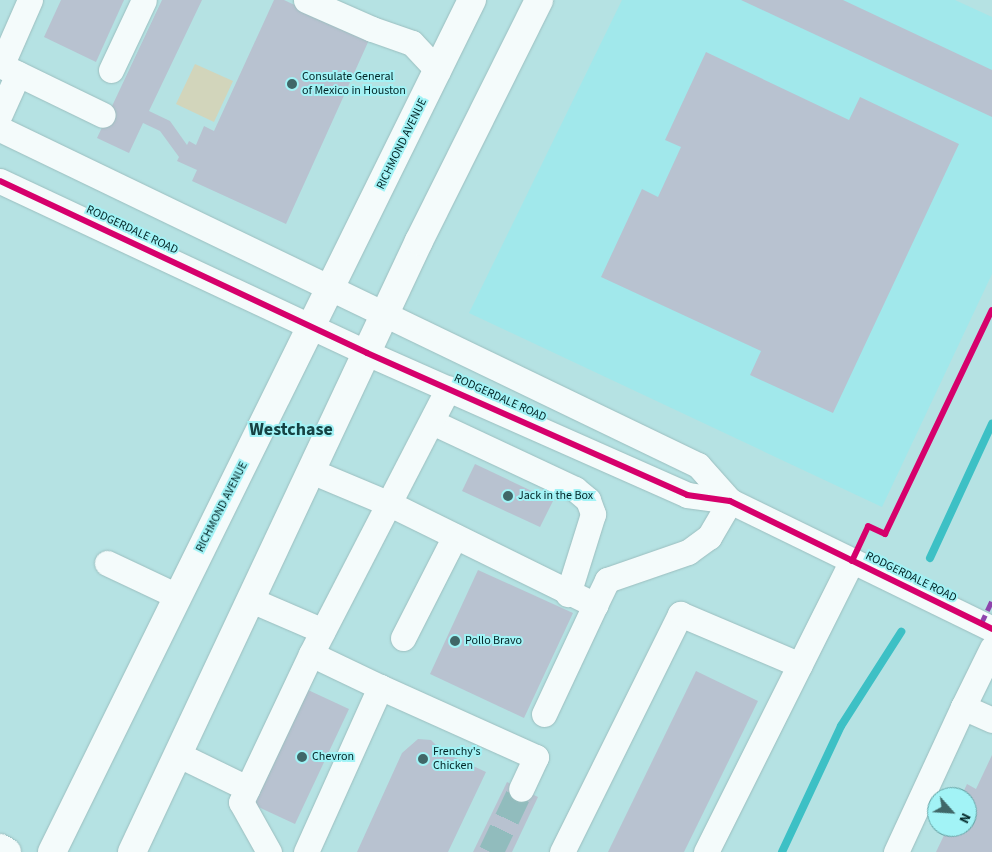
<!DOCTYPE html>
<style>
body{margin:0}
#map{position:relative;width:992px;height:852px;overflow:hidden;background:#b5e2e3;font-family:"Source Sans 3",sans-serif}
div>[style]{position:absolute}
.built>*{inset:0;background:#a1e8eb}
.green>*{inset:0;background:#d2d5bb}
.stream>*{height:8px;margin:-4px;padding:0 4px;transform-origin:4px;border-radius:4px;background:#3dc0c5}
.building>*{inset:0;background:#b8c2d0}
.minor-tunnel>*{height:25px;margin-top:-12.5px;transform-origin:0;background:repeating-linear-gradient(90deg,#91bcbd 0 25px,transparent 0 37px)}
.roads{filter:drop-shadow(0 0 1px #9bbebf) drop-shadow(0 0 1px #9bbebf)}
.minor>*{height:25px;margin:-12.5px;padding:0 12.5px;transform-origin:12.5px;border-radius:12.5px;background:#f4fbfb}
.major>*{height:28px;margin:-14px;padding:0 14px;transform-origin:14px;border-radius:14px;background:#f4fbfb}
.quiet>*{height:5px;margin-top:-2.5px;transform-origin:0;background:repeating-linear-gradient(90deg,#8e44ad 0 10px,transparent 0 15px)}
.cycleway>*{height:6px;margin:-3px;padding:0 3px;transform-origin:3px;border-radius:3px;background:#d6006c}
.dots>*{width:14px;height:14px;translate:-50% -50%;box-sizing:border-box;border:2px solid #a2f3f6;border-radius:50%}
span{translate:-50% -50%;white-space:nowrap;text-align:center;line-height:1.15;-webkit-text-stroke:4px #a2f3f6;paint-order:stroke}
.poi-label{font-size:12px;color:#012526}
.left{translate:0 -50%;text-align:left}
.street-label{font-size:12px;color:#012526}
.district-label{font-size:18px;color:#164243;font-weight:700}
.north{position:absolute;left:927px;top:787px;width:50px;height:50px;box-sizing:border-box;background:#a2f3f6;border:1px solid #62a1a3;border-radius:50%;rotate:116deg;font-size:14px;font-weight:700;line-height:20px;text-align:center;color:#012526}
.north::after{content:'';display:block;margin:auto;width:18px;height:22px;background:#406768;clip-path:polygon(50% 0,100% 100%,50% 72%,0 100%)}
</style>
<div id="map">
<div class="built">
<div style="clip-path:polygon(622px 0,955px 0,992px 17px,992px 274px,882px 507px,469px 313px)"></div>
</div>
<div class="green">
<div style="clip-path:polygon(195px 64px,233px 81px,214px 122px,176px 104px)"></div>
</div>
<div class="stream">
<div style="left:930px;top:558px;width:148px;rotate:-65.2deg"></div>
<div style="left:782px;top:852px;width:139px;rotate:-64.9deg"></div>
<div style="left:841px;top:726px;width:112px;rotate:-57.4deg"></div>
</div>
<div class="building">
<div style="clip-path:polygon(61px 0,124px 0,96px 62px,44px 37px)"></div>
<div style="clip-path:polygon(162px 0,202px 0,149px 111px,170px 121px,187px 145px,189px 141px,196px 145px,204px 126px,214px 131px,274px 0,284px 0,369px 40px,286px 224px,192px 181px,197px 170px,177px 161px,179px 157px,160px 131px,143px 123px,129px 153px,97px 138px)"></div>
<div style="clip-path:polygon(741px 0,843px 0,992px 70px,992px 117px)"></div>
<div style="clip-path:polygon(706px 52px,849px 120px,860px 97px,959px 144px,833px 413px,750px 375px,761px 351px,601px 277px,642px 189px,658px 197px,681px 147px,665px 140px)"></div>
<div style="clip-path:polygon(475px 464px,553px 501px,540px 527px,462px 491px)"></div>
<div style="clip-path:polygon(478px 570px,573px 613px,524px 718px,430px 674px)"></div>
<div style="clip-path:polygon(696px 671px,758px 701px,684px 852px,608px 852px)"></div>
<div style="clip-path:polygon(308px 690px,349px 709px,295px 824px,254px 805px)"></div>
<div style="clip-path:polygon(418px 739px,431px 740px,443px 752px,486px 772px,448px 852px,357px 852px,402px 753px)"></div>
<div style="clip-path:polygon(992px 755px,992px 852px,936px 852px,948px 827px,967px 827px,967px 797px,961px 797px,967px 784px,976px 789px)"></div>
<div style="clip-path:polygon(507px 782px,538px 797px,512px 852px,473px 852px)"></div>
</div>
<div class="minor-tunnel">
<div style="left:491px;top:852px;width:70px;rotate:-64.5deg"></div>
</div>
<div class="roads">
<div class="minor">
<div style="left:306px;top:0;width:72px;rotate:23.7deg"></div>
<div style="left:372px;top:29px;width:42px;rotate:19.3deg"></div>
<div style="left:412px;top:43px;width:38px;rotate:47deg"></div>
<div style="left:0;top:65px;width:114px;rotate:25.9deg"></div>
<div style="left:1px;top:66px;width:72px;rotate:-66.3deg"></div>
<div style="left:111px;top:70px;width:77px;rotate:-64.8deg"></div>
<div style="left:0;top:114px;width:44px;rotate:-65.8deg"></div>
<div style="left:0;top:129px;width:775px;rotate:25.71deg"></div>
<div style="left:698px;top:465px;width:48px;rotate:48.4deg"></div>
<div style="left:0;top:181px;width:405px;rotate:25.1deg"></div>
<div style="left:367px;top:353px;width:350px;rotate:23.9deg"></div>
<div style="left:687px;top:495px;width:43px;rotate:7.9deg"></div>
<div style="left:730px;top:501px;width:292px;rotate:26deg"></div>
<div style="left:432px;top:422px;width:158px;rotate:25.1deg"></div>
<div style="left:575px;top:489px;width:17px;rotate:40deg"></div>
<div style="left:588px;top:500px;width:15px;rotate:70deg"></div>
<div style="left:593px;top:514px;width:84px;rotate:107.4deg"></div>
<div style="left:311px;top:471px;width:86px;rotate:22.7deg"></div>
<div style="left:390px;top:504px;width:229px;rotate:26.2deg"></div>
<div style="left:595px;top:605px;width:28px;rotate:-64deg"></div>
<div style="left:607px;top:580px;width:86px;rotate:-19.1deg"></div>
<div style="left:688px;top:552px;width:26px;rotate:-36deg"></div>
<div style="left:709px;top:537px;width:42px;rotate:-59.7deg"></div>
<div style="left:107px;top:563px;width:77px;rotate:25.2deg"></div>
<div style="left:251px;top:600px;width:78px;rotate:23.3deg"></div>
<div style="left:403px;top:638px;width:114px;rotate:-63deg"></div>
<div style="left:380px;top:687px;width:171px;rotate:24.2deg"></div>
<div style="left:536px;top:757px;width:35px;rotate:115deg"></div>
<div style="left:963px;top:707px;width:66px;rotate:-63.8deg"></div>
<div style="left:544px;top:714px;width:120px;rotate:-64.9deg"></div>
<div style="left:179px;top:755px;width:76px;rotate:25.9deg"></div>
<div style="left:269px;top:852px;width:57px;rotate:-119.2deg"></div>
<div style="left:241px;top:802px;width:164px;rotate:-64.7deg"></div>
<div style="left:311px;top:654px;width:299px;rotate:-62.7deg"></div>
<div style="left:306px;top:852px;width:181px;rotate:-65.8deg"></div>
<div style="left:380px;top:687px;width:76px;rotate:-154.4deg"></div>
<div style="left:562px;top:852px;width:266px;rotate:-63.6deg"></div>
<div style="left:680px;top:614px;width:130px;rotate:23deg"></div>
<div style="left:706px;top:852px;width:326px;rotate:-63.4deg"></div>
<div style="left:896px;top:852px;width:160px;rotate:-65.2deg"></div>
<div style="left:963px;top:707px;width:32px;rotate:24deg"></div>
</div>
<div class="major">
<div style="left:0;top:848px;width:8px;rotate:30deg"></div>
<div style="left:52px;top:852px;width:950px;rotate:-63.76deg"></div>
<div style="left:132px;top:852px;width:675px;rotate:-64.84deg"></div>
<div style="left:419px;top:241px;width:269px;rotate:-63.5deg"></div>
</div>
</div>
<div class="quiet">
<div style="left:981px;top:624px;width:26px;rotate:-65deg"></div>
</div>
<div class="cycleway">
<div style="left:0;top:181px;width:405px;rotate:25.1deg"></div>
<div style="left:367px;top:353px;width:350px;rotate:23.9deg"></div>
<div style="left:687px;top:495px;width:43px;rotate:7.9deg"></div>
<div style="left:730px;top:501px;width:292px;rotate:26deg"></div>
<div style="left:852px;top:561px;width:38px;rotate:-65deg"></div>
<div style="left:868px;top:526px;width:19px;rotate:25deg"></div>
<div style="left:885px;top:534px;width:248px;rotate:-64.5deg"></div>
</div>
<div class="dots">
<div style="left:292px;top:84px;background:#406768"></div>
<div style="left:508px;top:496px;background:#406768"></div>
<div style="left:455px;top:641px;background:#406768"></div>
<div style="left:302px;top:757px;background:#406768"></div>
<div style="left:423px;top:759px;background:#406768"></div>
</div>
<div class="poi-label">
<span class="left" style="left:302px;top:84px">Consulate General<br>of Mexico in Houston</span>
<span class="left" style="left:518px;top:496px">Jack in the Box</span>
<span class="left" style="left:465px;top:641px">Pollo Bravo</span>
<span class="left" style="left:433px;top:759px">Frenchy's<br>Chicken</span>
<span class="left" style="left:312px;top:757px">Chevron</span>
</div>
<div class="street-label">
<span style="left:402px;top:144px;rotate:-64deg">RICHMOND AVENUE</span>
<span style="left:132px;top:230px;rotate:25deg">RODGERDALE ROAD</span>
<span style="left:500px;top:398px;rotate:24deg">RODGERDALE ROAD</span>
<span style="left:222px;top:507px;rotate:-63deg">RICHMOND AVENUE</span>
<span style="left:911px;top:577px;rotate:26deg">RODGERDALE ROAD</span>
</div>
<div class="district-label">
<span style="left:291px;top:430px">Westchase</span>
</div>
<div class="north">N</div>
</div>
